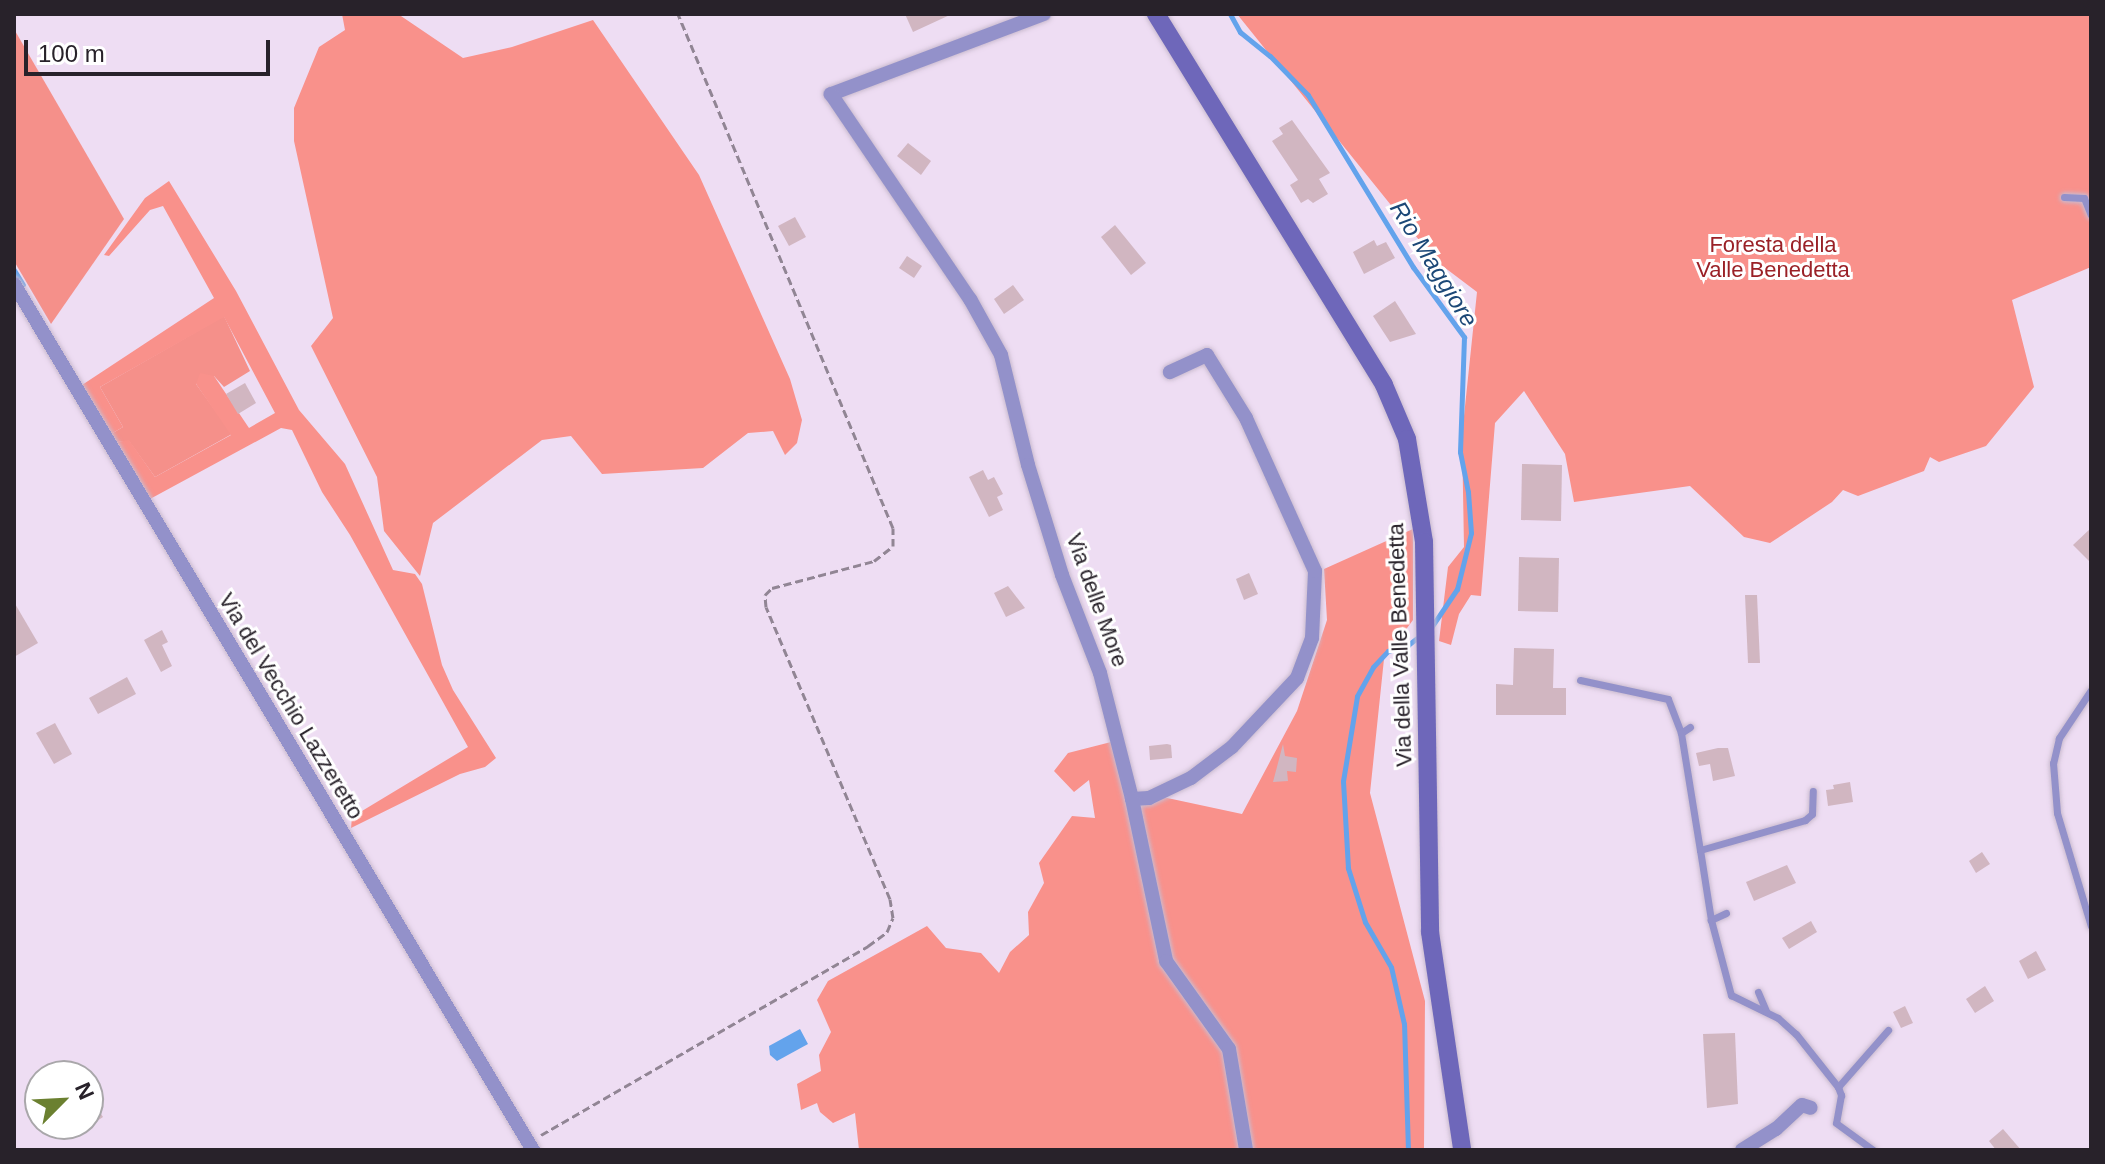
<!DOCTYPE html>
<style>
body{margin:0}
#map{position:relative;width:2105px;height:1164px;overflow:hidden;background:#eeddf3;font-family:Arial,sans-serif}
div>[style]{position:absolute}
.green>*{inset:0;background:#f5908a}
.forest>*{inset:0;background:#f9918b}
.water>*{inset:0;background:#63a3ec}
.stream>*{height:5px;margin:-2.5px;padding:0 2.5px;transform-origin:2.5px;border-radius:2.5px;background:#63a3ec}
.building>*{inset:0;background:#d1b6c1}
.path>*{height:3px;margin-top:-1.5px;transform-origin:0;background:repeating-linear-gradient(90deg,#918594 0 8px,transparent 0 12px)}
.roads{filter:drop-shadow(0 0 2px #cabbcf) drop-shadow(0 0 2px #cabbcf)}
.service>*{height:7px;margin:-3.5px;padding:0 3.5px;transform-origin:3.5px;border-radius:3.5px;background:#9391ca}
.minor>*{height:14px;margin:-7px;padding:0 7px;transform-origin:7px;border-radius:7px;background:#9391ca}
.secondary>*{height:18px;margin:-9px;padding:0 9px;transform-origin:9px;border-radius:9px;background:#6e67ba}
span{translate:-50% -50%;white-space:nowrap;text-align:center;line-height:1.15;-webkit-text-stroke:6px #fff;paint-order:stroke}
.park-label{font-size:22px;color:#9a2127}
.street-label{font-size:22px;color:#28222a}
.water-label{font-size:24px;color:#1c4877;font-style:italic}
.frame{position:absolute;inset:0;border:16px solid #28222a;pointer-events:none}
.north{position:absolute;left:24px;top:1060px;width:80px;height:80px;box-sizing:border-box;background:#fff;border:2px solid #a9a7aa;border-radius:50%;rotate:66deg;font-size:22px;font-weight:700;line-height:32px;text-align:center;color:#28222a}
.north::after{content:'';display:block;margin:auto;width:28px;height:36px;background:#6b8030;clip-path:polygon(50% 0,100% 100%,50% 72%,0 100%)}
.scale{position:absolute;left:24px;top:40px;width:246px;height:36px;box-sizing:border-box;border:4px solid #28222a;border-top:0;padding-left:10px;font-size:24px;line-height:28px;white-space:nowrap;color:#28222a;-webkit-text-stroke:6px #fff;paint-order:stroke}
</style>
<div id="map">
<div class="green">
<div style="clip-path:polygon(14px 29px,124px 219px,51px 324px,14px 261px)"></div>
<div style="clip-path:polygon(224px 316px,250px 371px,224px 387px,214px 376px,196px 384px,232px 434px,155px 477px,129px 441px,117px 442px,111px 434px,123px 427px,100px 387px)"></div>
</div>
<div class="forest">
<div style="clip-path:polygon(342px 14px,398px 14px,463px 58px,512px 47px,593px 20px,699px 175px,790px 379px,802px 420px,797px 443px,785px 455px,773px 431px,748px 433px,703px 468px,602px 474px,571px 436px,542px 440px,433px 523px,420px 576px,384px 531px,377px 477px,311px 346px,333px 318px,294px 141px,294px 108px,319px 47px,345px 30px)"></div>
<div style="clip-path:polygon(1237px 14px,2091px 14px,2091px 267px,2012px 300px,2034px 387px,1986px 446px,1939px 462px,1930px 457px,1924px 471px,1858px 496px,1843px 490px,1832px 502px,1770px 543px,1744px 537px,1690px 486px,1574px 502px,1565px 454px,1524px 391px,1495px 423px,1481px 596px,1471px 595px,1459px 614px,1451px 645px,1439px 641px,1448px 567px,1464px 547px,1462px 435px,1477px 292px,1436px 261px)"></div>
<div style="clip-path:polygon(169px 181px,236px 291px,299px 410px,345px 464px,393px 570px,415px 574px,422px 584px,442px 665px,453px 690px,496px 758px,485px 767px,460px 774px,351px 828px,352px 817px,468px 747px,350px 535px,322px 492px,292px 430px,281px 428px,150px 499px,117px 442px,129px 440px,155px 477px,231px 435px,196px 384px,200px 373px,214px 376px,249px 428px,275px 413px,224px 317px,100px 387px,123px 427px,111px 434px,82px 385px,214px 298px,163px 206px,150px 210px,109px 256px,104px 255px,145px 198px)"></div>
<div style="clip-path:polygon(1413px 529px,1413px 620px,1384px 659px,1370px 793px,1425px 1001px,1424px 1150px,859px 1150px,855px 1113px,833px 1123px,820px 1112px,817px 1103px,801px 1110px,797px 1084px,821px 1071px,819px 1055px,831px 1032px,817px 1000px,828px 981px,927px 926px,946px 948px,981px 953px,999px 973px,1010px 952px,1029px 935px,1028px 912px,1044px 883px,1039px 863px,1072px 816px,1095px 818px,1089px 780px,1074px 792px,1054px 771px,1068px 753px,1111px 742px,1130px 790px,1242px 814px,1297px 711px,1327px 620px,1324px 569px)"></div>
</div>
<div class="water">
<div style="clip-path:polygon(800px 1029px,808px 1044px,777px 1061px,770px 1055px,769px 1046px)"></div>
</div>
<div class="stream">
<div style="left:1230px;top:14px;width:21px;rotate:61deg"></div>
<div style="left:1240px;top:32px;width:38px;rotate:39deg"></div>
<div style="left:1270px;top:56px;width:54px;rotate:45.7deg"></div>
<div style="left:1308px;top:95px;width:202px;rotate:58.6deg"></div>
<div style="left:1413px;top:267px;width:87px;rotate:53.9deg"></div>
<div style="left:1464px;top:337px;width:115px;rotate:92deg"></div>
<div style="left:1460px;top:452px;width:41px;rotate:78.7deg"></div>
<div style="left:1468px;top:492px;width:41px;rotate:85.8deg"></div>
<div style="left:1471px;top:533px;width:58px;rotate:104deg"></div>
<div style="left:1457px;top:589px;width:45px;rotate:124deg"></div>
<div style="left:14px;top:270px;width:17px;rotate:59deg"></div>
<div style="left:1408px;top:1150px;width:126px;rotate:-91.8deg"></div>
<div style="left:1404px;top:1024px;width:58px;rotate:-102.8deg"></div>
<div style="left:1391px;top:967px;width:52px;rotate:-120deg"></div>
<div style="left:1365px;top:922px;width:57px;rotate:-107.5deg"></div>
<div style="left:1348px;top:868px;width:87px;rotate:-93.3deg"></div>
<div style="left:1343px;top:781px;width:86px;rotate:-80.6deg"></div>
<div style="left:1357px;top:696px;width:33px;rotate:-61deg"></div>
<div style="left:1373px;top:667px;width:22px;rotate:-47deg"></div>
<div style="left:1388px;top:651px;width:21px;rotate:-17deg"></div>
<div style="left:1408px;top:645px;width:16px;rotate:-38deg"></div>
</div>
<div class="building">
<div style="clip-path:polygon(905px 14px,952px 14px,913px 32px)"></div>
<div style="clip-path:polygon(1292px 120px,1330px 173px,1319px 179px,1328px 194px,1313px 203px,1308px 199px,1301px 203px,1290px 185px,1298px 180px,1272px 141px,1283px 134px,1279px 128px)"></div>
<div style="clip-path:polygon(908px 143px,931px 161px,921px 175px,897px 156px)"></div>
<div style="clip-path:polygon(795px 217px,806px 237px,789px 246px,778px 226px)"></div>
<div style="clip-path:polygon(1115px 225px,1146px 263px,1131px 275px,1101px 237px)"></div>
<div style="clip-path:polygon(1374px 240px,1377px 246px,1386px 242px,1395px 258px,1364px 274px,1353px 252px)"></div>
<div style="clip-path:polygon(907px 256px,922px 266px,914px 278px,899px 268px)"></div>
<div style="clip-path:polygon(1013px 285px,1024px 300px,1004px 314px,994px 299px)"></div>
<div style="clip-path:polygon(1395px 301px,1416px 334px,1390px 342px,1373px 316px)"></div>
<div style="clip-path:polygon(245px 383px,256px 403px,238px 414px,226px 394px)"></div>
<div style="clip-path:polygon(1522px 464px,1562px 465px,1561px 521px,1521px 520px)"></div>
<div style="clip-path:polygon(983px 470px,988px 480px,994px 477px,1003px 494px,997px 497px,1003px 510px,989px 517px,969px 477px)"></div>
<div style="clip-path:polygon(2091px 528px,2091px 563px,2073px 545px)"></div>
<div style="clip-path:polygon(1519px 557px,1559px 558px,1558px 612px,1518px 611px)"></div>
<div style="clip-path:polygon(1249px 573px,1258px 594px,1244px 600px,1236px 579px)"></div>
<div style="clip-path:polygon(1008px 586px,1025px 608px,1006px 617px,994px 593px)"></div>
<div style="clip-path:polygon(1745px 595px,1757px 595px,1760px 663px,1748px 663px)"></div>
<div style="clip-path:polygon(14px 602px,38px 643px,14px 657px)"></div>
<div style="clip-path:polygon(162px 630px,168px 642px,162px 645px,172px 666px,161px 672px,144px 640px)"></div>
<div style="clip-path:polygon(1514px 648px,1554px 649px,1553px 688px,1566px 688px,1566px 715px,1496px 715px,1496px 684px,1513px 685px)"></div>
<div style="clip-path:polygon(127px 677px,136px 694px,98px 714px,89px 698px)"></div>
<div style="clip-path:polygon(55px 723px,72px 754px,54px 764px,36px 733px)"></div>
<div style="clip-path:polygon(1167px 744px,1171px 745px,1172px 758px,1150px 760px,1149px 746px)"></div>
<div style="clip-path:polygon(1283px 744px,1285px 756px,1297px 758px,1296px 772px,1287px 771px,1288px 781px,1273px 782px)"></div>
<div style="clip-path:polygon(1718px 748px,1728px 748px,1735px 776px,1713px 781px,1710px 764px,1699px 766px,1696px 753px)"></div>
<div style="clip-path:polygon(1850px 782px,1853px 802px,1828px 806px,1826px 790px,1834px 789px,1833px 785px)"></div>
<div style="clip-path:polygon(1982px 852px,1990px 864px,1976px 873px,1969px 861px)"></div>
<div style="clip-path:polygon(1787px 865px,1796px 883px,1754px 901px,1746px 882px)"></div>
<div style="clip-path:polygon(1811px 921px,1817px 932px,1789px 949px,1782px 938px)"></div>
<div style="clip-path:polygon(2036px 951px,2046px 970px,2028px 979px,2019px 961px)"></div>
<div style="clip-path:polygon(1985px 986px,1994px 1001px,1975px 1013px,1966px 999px)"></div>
<div style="clip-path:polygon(1905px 1006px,1913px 1023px,1901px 1028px,1893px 1012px)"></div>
<div style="clip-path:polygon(1735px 1033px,1738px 1104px,1707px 1108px,1703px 1034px)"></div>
<div style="clip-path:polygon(88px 1094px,103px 1117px,88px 1127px)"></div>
<div style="clip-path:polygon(2003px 1129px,2021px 1150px,1996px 1150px,1989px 1141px)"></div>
</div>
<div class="path">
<div style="left:541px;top:1135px;width:378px;rotate:-30deg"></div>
<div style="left:868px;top:946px;width:24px;rotate:-36deg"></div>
<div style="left:887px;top:932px;width:15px;rotate:-67deg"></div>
<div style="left:893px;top:918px;width:19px;rotate:-99deg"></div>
<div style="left:890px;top:899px;width:317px;rotate:-113deg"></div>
<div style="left:766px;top:607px;width:12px;rotate:-95deg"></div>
<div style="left:765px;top:595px;width:10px;rotate:-45deg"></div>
<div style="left:772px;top:588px;width:106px;rotate:-14.8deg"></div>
<div style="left:874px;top:561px;width:24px;rotate:-38deg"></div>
<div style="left:893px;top:546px;width:18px;rotate:-90deg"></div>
<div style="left:893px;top:528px;width:557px;rotate:-112.7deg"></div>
</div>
<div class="roads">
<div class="service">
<div style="left:2064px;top:197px;width:20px;rotate:3deg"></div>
<div style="left:2084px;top:198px;width:18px;rotate:68deg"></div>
<div style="left:1580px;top:680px;width:90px;rotate:12.2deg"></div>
<div style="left:1668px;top:699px;width:36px;rotate:69deg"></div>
<div style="left:2091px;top:690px;width:58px;rotate:123.7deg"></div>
<div style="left:2059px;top:738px;width:26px;rotate:103deg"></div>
<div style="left:2053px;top:763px;width:50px;rotate:85.4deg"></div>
<div style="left:2057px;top:813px;width:118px;rotate:73.3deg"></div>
<div style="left:1690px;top:727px;width:11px;rotate:146deg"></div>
<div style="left:1681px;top:733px;width:119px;rotate:80.8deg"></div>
<div style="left:1726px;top:913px;width:17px;rotate:155deg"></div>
<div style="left:1711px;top:920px;width:78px;rotate:75.1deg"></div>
<div style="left:1731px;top:995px;width:52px;rotate:26.1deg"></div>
<div style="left:1778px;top:1018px;width:24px;rotate:42deg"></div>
<div style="left:1796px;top:1034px;width:68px;rotate:51.6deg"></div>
<div style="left:1838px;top:1087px;width:9px;rotate:69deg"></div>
<div style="left:1841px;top:1095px;width:28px;rotate:100deg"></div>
<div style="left:1836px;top:1123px;width:46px;rotate:36.1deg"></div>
<div style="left:1711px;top:920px;width:71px;rotate:-98.9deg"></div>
<div style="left:1700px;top:850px;width:109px;rotate:-15.9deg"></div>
<div style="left:1805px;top:820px;width:9px;rotate:-41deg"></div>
<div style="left:1812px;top:814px;width:23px;rotate:-88deg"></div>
<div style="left:1758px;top:992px;width:21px;rotate:67deg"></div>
<div style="left:1838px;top:1087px;width:76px;rotate:-48.7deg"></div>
</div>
<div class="minor">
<div style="left:1044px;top:14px;width:228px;rotate:159.4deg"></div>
<div style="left:831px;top:94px;width:248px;rotate:55.9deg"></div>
<div style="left:970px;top:299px;width:64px;rotate:61deg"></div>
<div style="left:1001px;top:355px;width:113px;rotate:76.2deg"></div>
<div style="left:1028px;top:465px;width:115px;rotate:72.8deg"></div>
<div style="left:1062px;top:575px;width:105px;rotate:68.8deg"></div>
<div style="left:1100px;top:673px;width:130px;rotate:75.7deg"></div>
<div style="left:1132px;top:799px;width:17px;rotate:-3deg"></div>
<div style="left:1149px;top:798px;width:47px;rotate:-25.5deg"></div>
<div style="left:1191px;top:778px;width:51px;rotate:-37.1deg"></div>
<div style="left:1232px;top:747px;width:95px;rotate:-46.7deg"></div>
<div style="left:1297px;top:678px;width:43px;rotate:-69.4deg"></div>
<div style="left:1312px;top:638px;width:67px;rotate:-87.4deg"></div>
<div style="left:1315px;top:571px;width:168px;rotate:-114.3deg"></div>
<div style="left:1246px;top:418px;width:74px;rotate:-121.8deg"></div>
<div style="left:1207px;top:355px;width:41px;rotate:155.3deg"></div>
<div style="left:14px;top:284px;width:1010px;rotate:59.07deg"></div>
<div style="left:1132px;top:799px;width:166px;rotate:78.1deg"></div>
<div style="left:1166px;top:961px;width:108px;rotate:54.4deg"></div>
<div style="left:1229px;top:1049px;width:102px;rotate:80.4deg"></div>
<div style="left:1742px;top:1150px;width:40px;rotate:-32deg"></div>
<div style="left:1776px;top:1129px;width:35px;rotate:-43deg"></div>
<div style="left:1802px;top:1105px;width:9px;rotate:18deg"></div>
</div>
<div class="secondary">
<div style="left:1156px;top:14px;width:435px;rotate:58.4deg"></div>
<div style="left:1384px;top:385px;width:59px;rotate:66.9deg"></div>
<div style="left:1407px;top:439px;width:104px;rotate:80.6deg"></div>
<div style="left:1424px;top:542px;width:390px;rotate:89.1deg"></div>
<div style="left:1430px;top:932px;width:220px;rotate:81.6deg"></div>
</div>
</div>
<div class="park-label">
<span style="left:1773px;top:257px">Foresta della<br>Valle Benedetta</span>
</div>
<div class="street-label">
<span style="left:1097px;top:600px;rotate:70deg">Via delle More</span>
<span style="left:1400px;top:645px;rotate:-92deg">Via della Valle Benedetta</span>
<span style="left:291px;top:706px;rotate:59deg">Via del Vecchio Lazzeretto</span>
</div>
<div class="water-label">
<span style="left:1434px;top:264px;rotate:58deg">Rio Maggiore</span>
</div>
<div class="frame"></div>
<div class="north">N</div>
<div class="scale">100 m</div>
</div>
